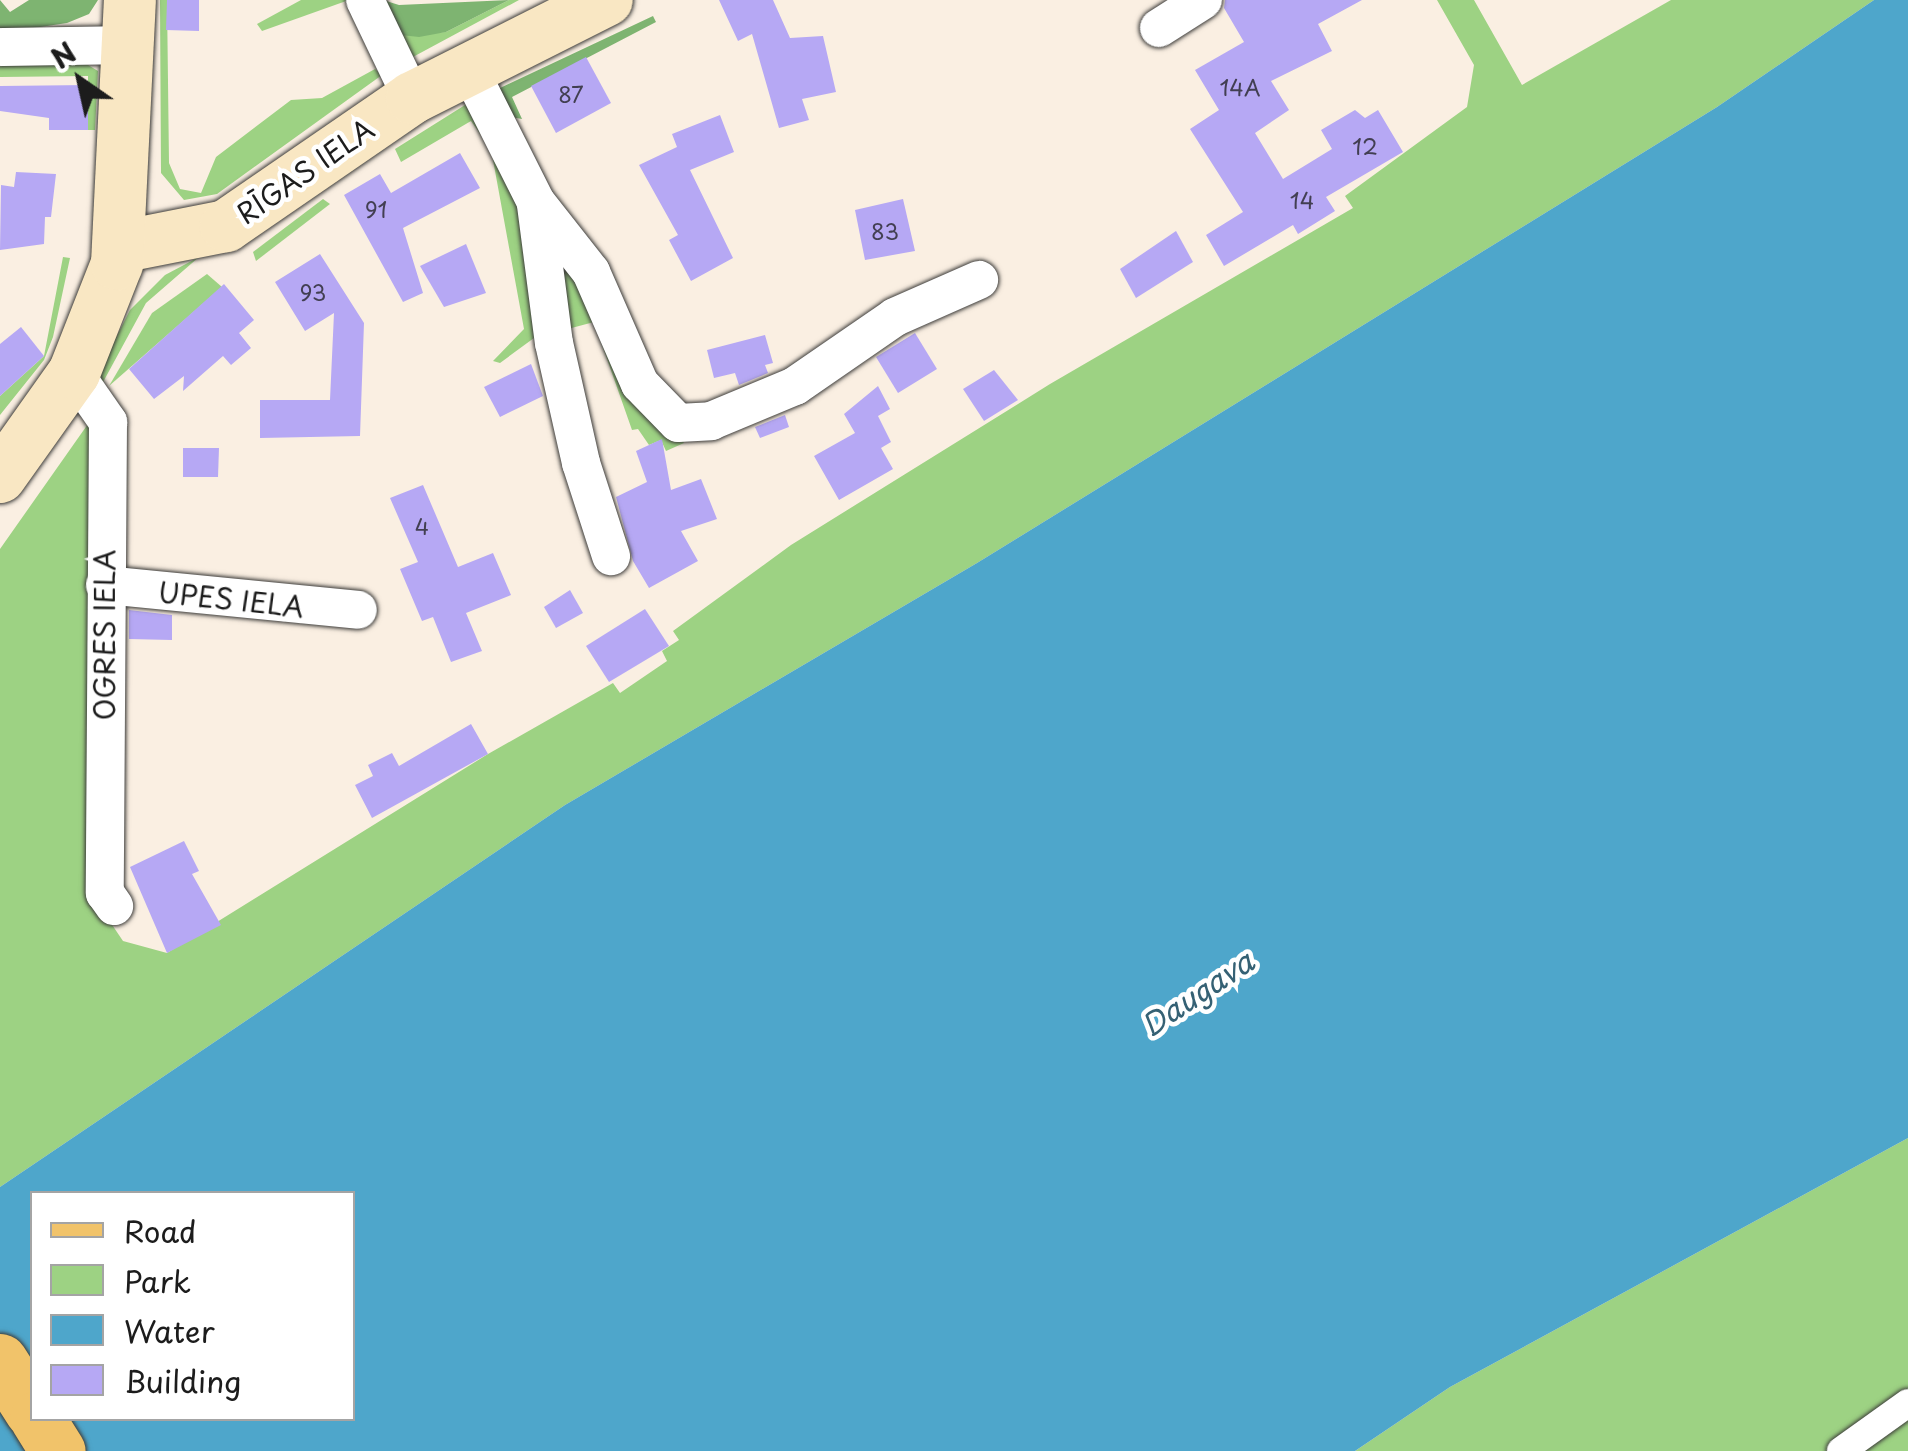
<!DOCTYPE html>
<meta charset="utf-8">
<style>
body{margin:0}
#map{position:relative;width:1908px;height:1451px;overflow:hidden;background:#faefe2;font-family:"Playpen Sans",sans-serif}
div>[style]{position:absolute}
.green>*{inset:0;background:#9dd283}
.forest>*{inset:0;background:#7eb471}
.water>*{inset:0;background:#4ea6cb}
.building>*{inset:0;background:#b6a8f4}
.roads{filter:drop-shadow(0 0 2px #3d3c3a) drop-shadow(0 0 2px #3d3c3a)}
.pedestrian>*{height:28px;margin:-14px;padding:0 14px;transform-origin:14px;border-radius:14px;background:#fff}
.minor>*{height:38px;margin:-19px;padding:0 19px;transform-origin:19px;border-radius:19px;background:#fff}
.secondary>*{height:52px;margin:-26px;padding:0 26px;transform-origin:26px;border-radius:26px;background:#f9e7c3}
.primary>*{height:55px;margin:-27.5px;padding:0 27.5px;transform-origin:27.5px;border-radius:27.5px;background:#f1c36a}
span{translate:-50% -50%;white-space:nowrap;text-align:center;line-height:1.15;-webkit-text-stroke:9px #fff;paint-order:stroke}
.number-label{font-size:22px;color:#423f52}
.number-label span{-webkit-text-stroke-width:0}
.street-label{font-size:28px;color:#1c1c1c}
.water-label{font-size:30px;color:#356174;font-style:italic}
.legend{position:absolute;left:30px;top:1191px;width:325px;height:230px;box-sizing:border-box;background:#fff;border:2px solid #a4a4a4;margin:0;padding:12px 18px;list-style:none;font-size:30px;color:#1c1c1c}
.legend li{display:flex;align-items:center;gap:20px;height:50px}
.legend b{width:50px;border:2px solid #a4a4a4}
.north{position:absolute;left:30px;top:30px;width:100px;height:100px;-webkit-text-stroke:8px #fff;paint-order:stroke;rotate:326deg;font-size:28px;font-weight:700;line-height:40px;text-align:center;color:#1c1c1c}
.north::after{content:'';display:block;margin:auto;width:35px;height:45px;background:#1c1c1c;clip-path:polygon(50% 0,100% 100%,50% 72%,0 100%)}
</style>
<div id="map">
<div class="green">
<div style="clip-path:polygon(160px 0,167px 0,169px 163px,180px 189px,201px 193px,216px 157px,291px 100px,322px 98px,375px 69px,382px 75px,217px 194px,184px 200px,161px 173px)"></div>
<div style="clip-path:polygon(301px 0,349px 0,262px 31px,257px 24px)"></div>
<div style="clip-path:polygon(509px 0,519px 0,411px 58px,401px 35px,446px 32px)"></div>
<div style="clip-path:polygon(1437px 0,1474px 0,1522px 85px,1671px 0,1874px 0,1717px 107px,977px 563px,565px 805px,0 1187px,0 549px,95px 414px,101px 432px,88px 535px,88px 614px,94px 898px,123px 941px,167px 953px,488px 754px,613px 683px,620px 693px,667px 661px,662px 651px,679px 640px,673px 631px,791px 545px,1050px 384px,1353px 208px,1345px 196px,1467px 107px,1474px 65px)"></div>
<div style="clip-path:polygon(0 58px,83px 62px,98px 71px,95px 130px,88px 130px,88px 76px,0 77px)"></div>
<div style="clip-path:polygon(465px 105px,482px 119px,512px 184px,536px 295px,534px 338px,500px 363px,493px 361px,524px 329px,491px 149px,471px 121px,401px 162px,395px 149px)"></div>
<div style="clip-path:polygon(323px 199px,330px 204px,256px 261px,253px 252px)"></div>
<div style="clip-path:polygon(562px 256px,681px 438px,684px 443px,666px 451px,661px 440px,649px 445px,638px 429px,632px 430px,594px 322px,564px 330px)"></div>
<div style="clip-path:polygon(63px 257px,70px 258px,53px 337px,44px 360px,0 415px,0 396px,44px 356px)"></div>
<div style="clip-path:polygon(199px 257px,146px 303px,102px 384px,100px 369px,130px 310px,165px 275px)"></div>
<div style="clip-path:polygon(207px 274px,222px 287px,109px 386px,152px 313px)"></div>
<div style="clip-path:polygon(1908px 1138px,1908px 1394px,1827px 1451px,1355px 1451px,1450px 1387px)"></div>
<div style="clip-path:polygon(1908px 1415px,1908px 1451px,1865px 1451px,1862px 1447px)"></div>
</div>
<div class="forest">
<div style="clip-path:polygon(0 0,10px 12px,29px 0,98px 0,89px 14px,67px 23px,0 33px)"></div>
<div style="clip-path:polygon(383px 0,399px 5px,509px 0,446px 32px,419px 37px,401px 35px)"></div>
<div style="clip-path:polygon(653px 16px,656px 22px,512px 97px,522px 119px,511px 117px,498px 89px)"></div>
</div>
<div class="water">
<div style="clip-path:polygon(evenodd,1874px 0,1908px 0,1908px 1138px,1450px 1387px,1355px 1451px,0 1451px,0 1187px,565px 805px,977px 563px,1717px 107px,1874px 0,32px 1194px,352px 1194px,352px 1418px,32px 1418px,32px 1194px)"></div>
</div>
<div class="building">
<div style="clip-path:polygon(167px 0,199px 0,199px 31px,166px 30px)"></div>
<div style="clip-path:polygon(719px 0,773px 0,790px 38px,823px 36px,836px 92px,802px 99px,809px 120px,779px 128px,752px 34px,738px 41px)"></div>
<div style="clip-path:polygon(1225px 0,1362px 0,1318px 24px,1332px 51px,1271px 81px,1289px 110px,1255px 133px,1283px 179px,1332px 149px,1321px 130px,1355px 110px,1365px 118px,1378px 110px,1403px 152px,1326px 197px,1335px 211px,1298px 234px,1293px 225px,1224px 266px,1206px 235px,1243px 212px,1190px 129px,1219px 110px,1195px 70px,1244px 42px,1224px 8px)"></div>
<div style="clip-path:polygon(586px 57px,611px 103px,556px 133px,531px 86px)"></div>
<div style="clip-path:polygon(88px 85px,88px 130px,49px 130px,49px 118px,0 111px,0 86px)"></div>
<div style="clip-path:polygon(720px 115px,734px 152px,690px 170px,733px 258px,691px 281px,669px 240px,678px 235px,639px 165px,677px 147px,672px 134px)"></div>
<div style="clip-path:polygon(460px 153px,480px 188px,403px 228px,423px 293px,403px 302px,344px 195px,380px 174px,391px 193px)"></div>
<div style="clip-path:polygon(16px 172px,56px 174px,51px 217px,45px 217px,44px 244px,0 250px,1px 185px,14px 187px)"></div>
<div style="clip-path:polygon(903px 199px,915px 251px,865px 260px,855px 210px)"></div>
<div style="clip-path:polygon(1176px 231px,1193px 262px,1136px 298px,1120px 269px)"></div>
<div style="clip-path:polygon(466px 244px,486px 293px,444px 307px,420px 266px)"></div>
<div style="clip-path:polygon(320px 254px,364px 323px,360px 436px,260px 438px,260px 400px,330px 400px,334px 313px,305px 331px,275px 282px)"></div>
<div style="clip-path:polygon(224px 284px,254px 320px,239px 333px,251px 348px,231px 365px,223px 356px,183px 391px,184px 376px,154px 399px,129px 369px)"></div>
<div style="clip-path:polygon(21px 327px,44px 356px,0 396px,0 344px)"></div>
<div style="clip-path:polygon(915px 333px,937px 369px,898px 393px,876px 357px)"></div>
<div style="clip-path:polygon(765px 335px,773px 363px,765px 365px,768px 373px,739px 385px,735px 373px,714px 378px,707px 350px)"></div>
<div style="clip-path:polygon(531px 364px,543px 396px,500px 417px,484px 387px)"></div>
<div style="clip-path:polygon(994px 370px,1018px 400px,984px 421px,963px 389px)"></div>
<div style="clip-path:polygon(878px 386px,890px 409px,878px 416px,891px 442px,881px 448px,893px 469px,839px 500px,814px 456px,855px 433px,844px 414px)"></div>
<div style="clip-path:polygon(785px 415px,789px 427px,760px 438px,755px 427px)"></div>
<div style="clip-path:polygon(662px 439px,671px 490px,701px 479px,717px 519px,681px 531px,698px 561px,649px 588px,633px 561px,616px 497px,647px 482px,636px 451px)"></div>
<div style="clip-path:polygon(183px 448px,219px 448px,218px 477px,183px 477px)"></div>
<div style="clip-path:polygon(423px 485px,458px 567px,493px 553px,511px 595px,466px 613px,482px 651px,451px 662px,433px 617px,422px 621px,400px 569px,418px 562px,390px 498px)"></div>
<div style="clip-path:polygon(570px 590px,583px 613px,556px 628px,544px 607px)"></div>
<div style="clip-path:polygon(645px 609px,669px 646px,609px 682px,586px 646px)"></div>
<div style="clip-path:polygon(129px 610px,172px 615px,172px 640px,129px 639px)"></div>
<div style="clip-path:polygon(471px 724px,488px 754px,372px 818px,355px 785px,373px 776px,368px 765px,392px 753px,399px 766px)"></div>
<div style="clip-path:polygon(184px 841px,199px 871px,192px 874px,221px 925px,167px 953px,130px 867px)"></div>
</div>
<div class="roads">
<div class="pedestrian">
<div style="left:1841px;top:1451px;width:82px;rotate:-35.6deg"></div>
</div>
<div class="minor">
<div style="left:365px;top:0;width:109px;rotate:64.4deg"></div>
<div style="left:1159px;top:28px;width:52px;rotate:-32.5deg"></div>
<div style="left:0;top:47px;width:129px;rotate:-0.9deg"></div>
<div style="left:468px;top:67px;width:151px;rotate:63.3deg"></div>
<div style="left:536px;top:202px;width:89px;rotate:51.8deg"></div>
<div style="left:591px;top:272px;width:122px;rotate:66.4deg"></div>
<div style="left:640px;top:384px;width:54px;rotate:45.7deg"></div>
<div style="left:678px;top:423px;width:33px;rotate:-3deg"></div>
<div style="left:711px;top:421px;width:91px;rotate:-22.6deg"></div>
<div style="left:795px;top:386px;width:121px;rotate:-34.6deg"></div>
<div style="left:895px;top:317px;width:92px;rotate:-23.8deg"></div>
<div style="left:536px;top:205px;width:139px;rotate:82.6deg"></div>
<div style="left:554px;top:343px;width:123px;rotate:77.3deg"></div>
<div style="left:581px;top:463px;width:98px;rotate:72.1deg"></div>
<div style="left:74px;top:373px;width:60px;rotate:55.2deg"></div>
<div style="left:108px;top:422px;width:471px;rotate:90.4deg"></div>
<div style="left:105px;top:893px;width:16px;rotate:55deg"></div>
<div style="left:105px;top:585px;width:254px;rotate:5.6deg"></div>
</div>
<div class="secondary">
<div style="left:120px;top:247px;width:108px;rotate:-11.2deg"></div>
<div style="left:226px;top:226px;width:226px;rotate:-34.5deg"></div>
<div style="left:412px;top:98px;width:218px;rotate:-26.7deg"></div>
<div style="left:0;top:477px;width:128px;rotate:-54.6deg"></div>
<div style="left:74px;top:373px;width:117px;rotate:-68.5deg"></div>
<div style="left:117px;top:264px;width:264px;rotate:-87.2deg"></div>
</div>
<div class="primary">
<div style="left:0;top:1361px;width:59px;rotate:57.4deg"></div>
<div style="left:37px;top:1418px;width:39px;rotate:58deg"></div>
</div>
</div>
<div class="number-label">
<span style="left:1240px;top:87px">14A</span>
<span style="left:571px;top:94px">87</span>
<span style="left:1365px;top:146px">12</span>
<span style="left:1302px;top:200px">14</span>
<span style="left:376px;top:209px">91</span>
<span style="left:885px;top:231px">83</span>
<span style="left:313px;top:292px">93</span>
<span style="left:422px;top:526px">4</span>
</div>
<div class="street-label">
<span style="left:305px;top:171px;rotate:-35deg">RĪGAS IELA</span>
<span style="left:231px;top:599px;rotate:6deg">UPES IELA</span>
<span style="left:104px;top:635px;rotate:-90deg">OGRES IELA</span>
</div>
<div class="water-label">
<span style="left:1197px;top:993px;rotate:-34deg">Daugava</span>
</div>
<ul class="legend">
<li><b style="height:12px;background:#f1c36a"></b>Road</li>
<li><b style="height:28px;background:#9dd283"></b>Park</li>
<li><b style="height:28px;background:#4ea6cb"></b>Water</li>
<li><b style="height:28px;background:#b6a8f4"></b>Building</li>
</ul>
<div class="north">N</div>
</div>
